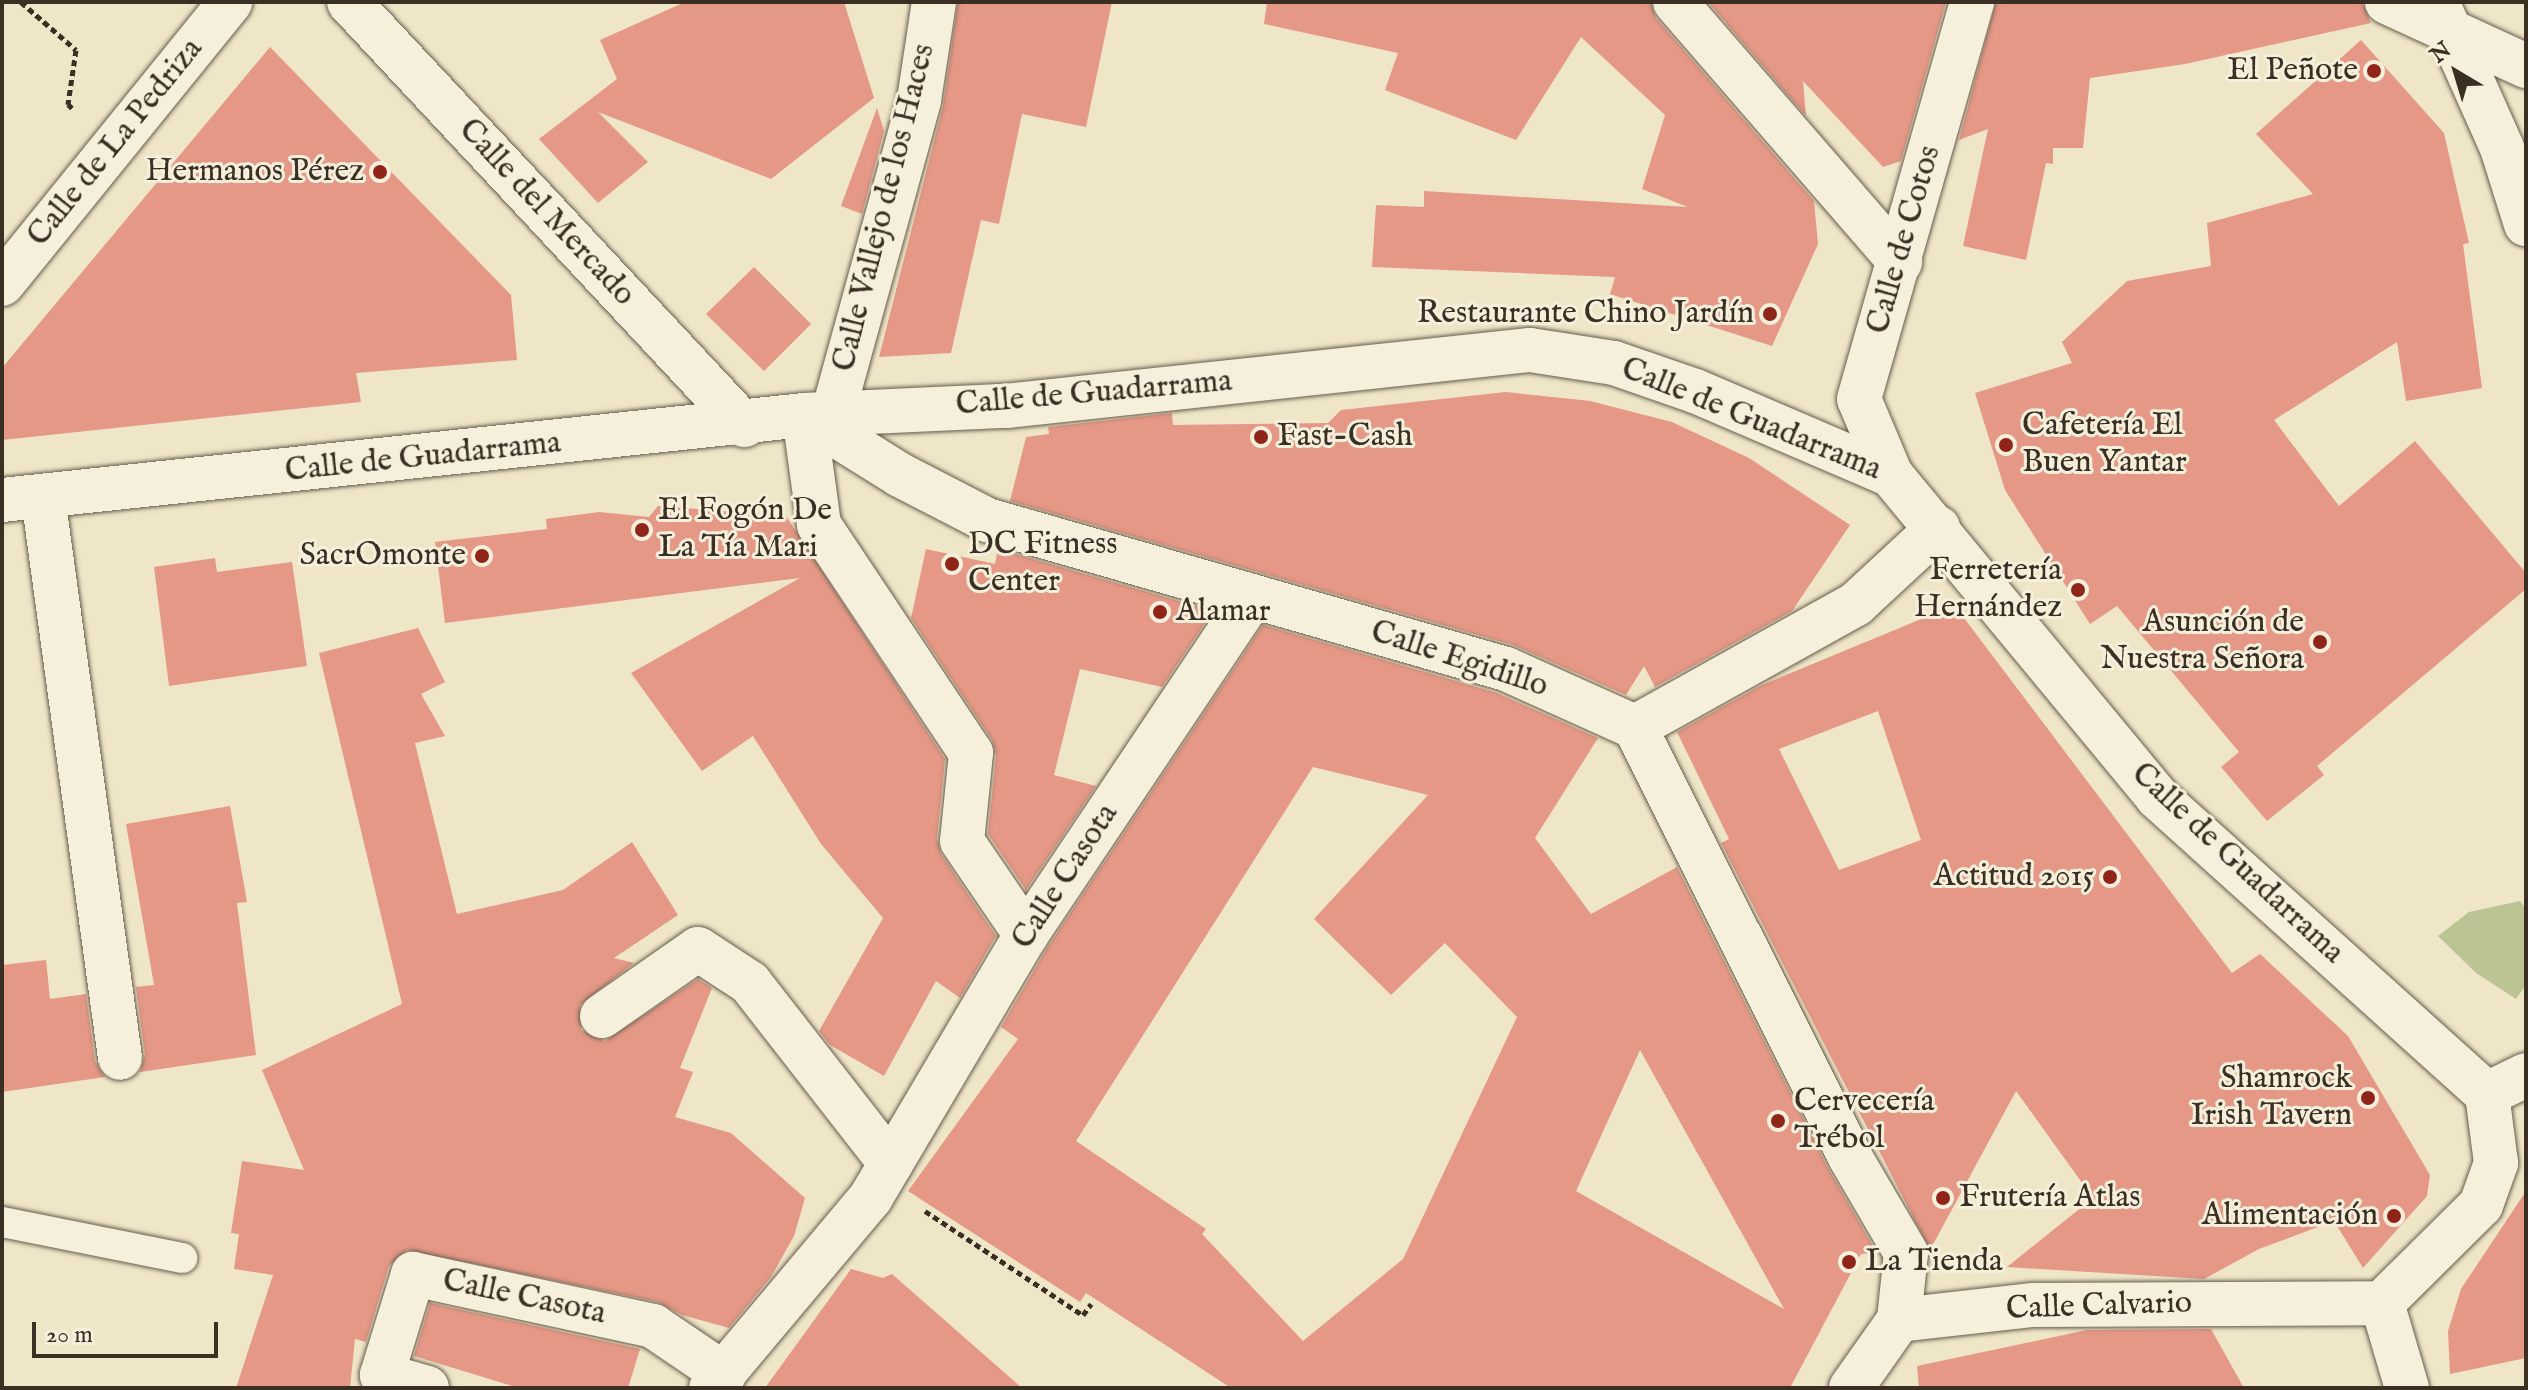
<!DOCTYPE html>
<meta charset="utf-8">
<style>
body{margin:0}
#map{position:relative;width:2528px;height:1390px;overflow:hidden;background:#efe6c8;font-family:"IM FELL English",serif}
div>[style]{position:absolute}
.green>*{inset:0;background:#bcc494}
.building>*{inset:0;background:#e49885}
.path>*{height:5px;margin-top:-2.5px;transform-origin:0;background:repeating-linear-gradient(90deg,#3b2e22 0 6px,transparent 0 10px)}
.roads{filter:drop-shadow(0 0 2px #685c4c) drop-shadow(0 0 2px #685c4c)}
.lane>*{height:30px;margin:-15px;padding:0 15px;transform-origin:15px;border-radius:15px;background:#f5efdb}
.street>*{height:44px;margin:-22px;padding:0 22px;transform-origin:22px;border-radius:22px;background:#f5efdb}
.dots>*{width:22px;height:22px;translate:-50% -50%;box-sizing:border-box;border:4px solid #f5efdb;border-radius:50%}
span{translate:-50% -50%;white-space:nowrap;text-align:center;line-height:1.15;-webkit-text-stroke:6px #f5efdb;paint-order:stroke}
.poi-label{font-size:32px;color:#3b2e22}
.right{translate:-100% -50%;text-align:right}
.left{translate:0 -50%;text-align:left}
.street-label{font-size:32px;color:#3b2e22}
.frame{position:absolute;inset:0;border:4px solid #3b2e22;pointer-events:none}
.north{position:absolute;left:2416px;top:32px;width:80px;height:80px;-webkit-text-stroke:6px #f5efdb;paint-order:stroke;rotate:322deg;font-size:22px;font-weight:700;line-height:32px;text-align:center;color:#3b2e22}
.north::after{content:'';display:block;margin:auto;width:28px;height:36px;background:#3b2e22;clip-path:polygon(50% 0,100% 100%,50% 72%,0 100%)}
.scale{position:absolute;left:32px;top:1322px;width:186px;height:36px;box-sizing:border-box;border:4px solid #3b2e22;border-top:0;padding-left:10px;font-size:24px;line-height:28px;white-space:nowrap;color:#3b2e22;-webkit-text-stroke:6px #f5efdb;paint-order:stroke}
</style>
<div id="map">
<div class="green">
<div style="clip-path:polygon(2520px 901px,2526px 909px,2526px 985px,2516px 999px,2476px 973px,2438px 936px,2469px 912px)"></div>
</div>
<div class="building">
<div style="clip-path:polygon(685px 2px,844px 2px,874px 98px,771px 179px,598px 112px,648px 162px,598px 203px,539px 139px,617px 79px,600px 40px)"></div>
<div style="clip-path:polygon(958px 2px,1112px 2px,1086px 127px,1022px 114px,999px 224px,981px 220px,951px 353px,879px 357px,943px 106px)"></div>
<div style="clip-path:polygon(1267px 2px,1651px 2px,1656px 18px,1814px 201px,1818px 244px,1772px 346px,1610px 294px,1615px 277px,1372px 267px,1376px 205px,1424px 207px,1424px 191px,1688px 207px,1642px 189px,1665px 115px,1581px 37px,1516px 140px,1385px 90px,1398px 53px,1264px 24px)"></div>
<div style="clip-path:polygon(1708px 2px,1946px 2px,1901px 161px,1883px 167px,1803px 81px,1806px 116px)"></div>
<div style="clip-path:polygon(1996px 2px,2362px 2px,2371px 23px,2185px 64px,2090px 78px,2083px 148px,2053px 148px,2053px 164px,2046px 163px,2026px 260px,1963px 246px,1988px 129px,1959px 140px)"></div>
<div style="clip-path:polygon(2361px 40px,2444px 133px,2469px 243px,2463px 244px,2482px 388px,2406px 401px,2397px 342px,2274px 420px,2339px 506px,2415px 441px,2526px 573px,2526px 589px,2317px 766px,2324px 775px,2267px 821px,2221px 767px,2239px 752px,2117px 606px,2090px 624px,2005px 490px,1975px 393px,2072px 363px,2062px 342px,2127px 281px,2211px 266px,2207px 223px,2313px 194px,2256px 134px)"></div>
<div style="clip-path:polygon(270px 47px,511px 295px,517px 360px,356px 373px,361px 402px,2px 440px,2px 368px)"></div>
<div style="clip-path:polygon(877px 108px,884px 131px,862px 214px,841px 206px)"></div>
<div style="clip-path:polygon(754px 267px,811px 324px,764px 371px,706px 314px)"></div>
<div style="clip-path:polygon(1506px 392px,1590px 401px,1672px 422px,1749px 458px,1850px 525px,1792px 611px,1655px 687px,1644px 666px,1626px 695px,1513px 645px,1010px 501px,1026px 437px,1049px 434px,1048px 427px,1172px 413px,1173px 425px,1328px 423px,1341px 410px)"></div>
<div style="clip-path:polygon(658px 506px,786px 516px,945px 759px,937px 838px,941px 854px,996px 936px,960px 998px,936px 981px,884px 1076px,830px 1045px,819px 1031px,883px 918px,821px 844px,753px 736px,702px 771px,631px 673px,800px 578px,445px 623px,435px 542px,547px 529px,546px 519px,599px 512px,649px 517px)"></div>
<div style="clip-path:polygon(926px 549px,995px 564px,998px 549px,1213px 611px,1162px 687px,1080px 669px,1054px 775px,1096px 786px,1026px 890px,988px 834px,996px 756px,992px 740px,911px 618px)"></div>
<div style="clip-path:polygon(215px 558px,217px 572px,292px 562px,307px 666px,169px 686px,154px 567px)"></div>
<div style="clip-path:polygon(evenodd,1943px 610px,1958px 610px,2232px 973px,2260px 954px,2348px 1036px,2430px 1175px,2427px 1196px,2363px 1268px,2334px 1221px,2259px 1249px,2204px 1279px,2007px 1267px,2093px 1198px,2016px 1091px,1930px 1250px,1721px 843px,1729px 839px,1677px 732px,1762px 685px,1943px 610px,1878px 711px,1921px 840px,1839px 870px,1779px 749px,1878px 711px)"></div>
<div style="clip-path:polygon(evenodd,1263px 625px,1497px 693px,1598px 738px,1535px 838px,1591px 914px,1677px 867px,1828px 1168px,1877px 1253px,1861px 1254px,1790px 1388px,1231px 1388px,1086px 1293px,1080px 1302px,908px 1191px,1018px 1039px,1001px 1027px,1047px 948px,1263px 625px,1313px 767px,1428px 795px,1314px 919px,1391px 995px,1445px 943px,1517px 1017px,1403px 1259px,1303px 1341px,1202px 1234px,1206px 1229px,1076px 1141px,1313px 767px,1263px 625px,1640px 1050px,1784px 1309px,1576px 1191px,1640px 1050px)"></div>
<div style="clip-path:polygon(418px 628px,445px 682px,421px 694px,445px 736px,415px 743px,457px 914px,563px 890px,632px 842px,678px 915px,614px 958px,634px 963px,580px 1005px,581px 1030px,605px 1041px,698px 979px,712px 988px,680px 1068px,693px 1072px,675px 1117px,731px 1133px,805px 1198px,794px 1236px,771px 1277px,729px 1328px,682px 1315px,658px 1302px,407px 1250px,389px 1266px,366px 1342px,355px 1339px,350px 1388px,236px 1388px,273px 1275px,234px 1269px,239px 1234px,231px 1233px,242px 1161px,304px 1170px,262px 1070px,402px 1004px,319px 653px)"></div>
<div style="clip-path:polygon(230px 806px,247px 902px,237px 903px,256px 1055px,140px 1072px,145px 1055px,136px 987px,154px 985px,126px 824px)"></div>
<div style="clip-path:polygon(46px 960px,50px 999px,86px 994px,95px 1061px,105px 1077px,2px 1092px,2px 965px)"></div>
<div style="clip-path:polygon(2526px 1191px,2526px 1358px,2450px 1374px,2448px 1331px,2461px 1289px)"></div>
<div style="clip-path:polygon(851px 1269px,883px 1278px,892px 1274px,1022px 1388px,765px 1388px)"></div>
<div style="clip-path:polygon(430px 1303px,640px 1349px,628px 1388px,519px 1388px,414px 1356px)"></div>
<div style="clip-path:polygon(2211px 1329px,2244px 1388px,1919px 1388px,1917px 1366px,2087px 1330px)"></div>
</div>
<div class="path">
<div style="left:21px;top:2px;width:73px;rotate:41.1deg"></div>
<div style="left:76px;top:50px;width:55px;rotate:98.4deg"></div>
<div style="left:68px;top:104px;width:7px;rotate:45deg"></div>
<div style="left:925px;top:1211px;width:189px;rotate:33.4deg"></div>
<div style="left:1083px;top:1315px;width:14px;rotate:-54deg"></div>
</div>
<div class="roads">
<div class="lane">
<div style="left:2px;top:1222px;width:184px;rotate:11.3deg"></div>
</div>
<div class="street">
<div style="left:349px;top:2px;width:579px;rotate:46.96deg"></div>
<div style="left:1675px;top:2px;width:344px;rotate:49.1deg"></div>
<div style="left:2387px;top:2px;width:153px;rotate:24.7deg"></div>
<div style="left:2437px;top:2px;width:160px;rotate:66deg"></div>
<div style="left:2502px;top:148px;width:80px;rotate:72.5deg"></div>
<div style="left:2px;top:284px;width:363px;rotate:-51deg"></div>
<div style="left:833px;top:413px;width:325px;rotate:-74.6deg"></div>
<div style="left:919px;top:100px;width:99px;rotate:-81.3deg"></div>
<div style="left:804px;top:415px;width:113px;rotate:32deg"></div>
<div style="left:900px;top:475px;width:98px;rotate:27.3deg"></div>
<div style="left:987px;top:520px;width:540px;rotate:16.02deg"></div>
<div style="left:1506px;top:669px;width:141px;rotate:24.2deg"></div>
<div style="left:1635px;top:727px;width:481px;rotate:63.4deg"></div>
<div style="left:1850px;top:1157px;width:111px;rotate:59.7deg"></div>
<div style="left:1906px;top:1253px;width:67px;rotate:96deg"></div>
<div style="left:804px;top:415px;width:111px;rotate:82.2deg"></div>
<div style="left:819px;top:525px;width:274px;rotate:56.3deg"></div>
<div style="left:971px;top:753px;width:88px;rotate:95.8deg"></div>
<div style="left:962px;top:841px;width:114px;rotate:55.8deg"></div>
<div style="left:1891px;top:475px;width:82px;rotate:-112.8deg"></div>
<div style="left:1859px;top:399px;width:413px;rotate:-74.1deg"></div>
<div style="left:43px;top:497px;width:566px;rotate:82.18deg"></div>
<div style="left:2px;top:500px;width:806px;rotate:-6.05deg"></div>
<div style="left:804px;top:415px;width:202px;rotate:-2.6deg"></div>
<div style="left:1006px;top:406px;width:527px;rotate:-6.1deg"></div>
<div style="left:1530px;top:350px;width:85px;rotate:8.8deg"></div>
<div style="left:1614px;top:363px;width:86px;rotate:19.1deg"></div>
<div style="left:1695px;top:391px;width:213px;rotate:23.2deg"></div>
<div style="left:1891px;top:475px;width:418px;rotate:50.4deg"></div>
<div style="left:2157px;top:797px;width:444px;rotate:42deg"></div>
<div style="left:1635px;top:727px;width:253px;rotate:-29.1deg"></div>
<div style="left:1856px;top:604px;width:112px;rotate:-42.8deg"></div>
<div style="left:602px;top:1016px;width:117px;rotate:-34.9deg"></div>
<div style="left:698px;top:949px;width:62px;rotate:33.2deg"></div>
<div style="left:750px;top:983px;width:229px;rotate:52.1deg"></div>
<div style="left:2487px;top:1094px;width:43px;rotate:-26deg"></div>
<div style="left:2382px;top:1303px;width:139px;rotate:-44.7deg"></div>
<div style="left:2481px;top:1205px;width:45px;rotate:-70.3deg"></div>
<div style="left:2496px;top:1163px;width:70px;rotate:-97.4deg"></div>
<div style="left:2382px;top:1303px;width:89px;rotate:73.6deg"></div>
<div style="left:427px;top:1388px;width:47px;rotate:-163.9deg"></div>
<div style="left:382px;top:1375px;width:106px;rotate:-72.9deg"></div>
<div style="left:413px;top:1274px;width:246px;rotate:12.2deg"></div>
<div style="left:653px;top:1326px;width:86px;rotate:34.1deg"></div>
<div style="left:711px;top:1388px;width:249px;rotate:-50deg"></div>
<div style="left:871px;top:1197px;width:304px;rotate:-59.4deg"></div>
<div style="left:1026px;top:935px;width:407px;rotate:-56.2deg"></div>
<div style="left:1851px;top:1388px;width:83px;rotate:-54.8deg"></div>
<div style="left:1899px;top:1320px;width:135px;rotate:-6.4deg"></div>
<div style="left:2033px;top:1305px;width:349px;rotate:-0.3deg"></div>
</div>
</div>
<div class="dots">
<div style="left:2374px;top:71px;background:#8f2418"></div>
<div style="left:380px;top:172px;background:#8f2418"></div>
<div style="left:1770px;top:314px;background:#8f2418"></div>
<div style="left:1261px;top:437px;background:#8f2418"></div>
<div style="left:2006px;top:445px;background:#8f2418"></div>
<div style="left:642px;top:530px;background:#8f2418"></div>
<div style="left:482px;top:556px;background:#8f2418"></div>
<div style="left:952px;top:564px;background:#8f2418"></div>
<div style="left:2078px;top:590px;background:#8f2418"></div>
<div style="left:1160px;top:612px;background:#8f2418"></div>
<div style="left:2320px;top:642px;background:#8f2418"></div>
<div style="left:2110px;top:877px;background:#8f2418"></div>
<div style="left:2368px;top:1098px;background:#8f2418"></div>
<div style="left:1778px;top:1121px;background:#8f2418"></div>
<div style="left:1943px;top:1198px;background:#8f2418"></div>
<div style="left:2394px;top:1216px;background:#8f2418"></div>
<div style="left:1849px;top:1262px;background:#8f2418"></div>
</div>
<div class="poi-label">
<span class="right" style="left:2358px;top:71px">El Peñote</span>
<span class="right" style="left:364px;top:172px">Hermanos Pérez</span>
<span class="right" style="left:1754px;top:314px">Restaurante Chino Jardín</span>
<span class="left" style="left:2022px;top:445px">Cafetería El<br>Buen Yantar</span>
<span class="left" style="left:1277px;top:437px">Fast-Cash</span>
<span class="left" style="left:658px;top:530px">El Fogón De<br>La Tía Mari</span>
<span class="left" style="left:968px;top:564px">DC Fitness<br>Center</span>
<span class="right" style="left:466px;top:556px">SacrOmonte</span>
<span class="right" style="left:2062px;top:590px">Ferretería<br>Hernández</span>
<span class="left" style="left:1176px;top:612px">Alamar</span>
<span class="right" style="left:2304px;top:642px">Asunción de<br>Nuestra Señora</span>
<span class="right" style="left:2094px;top:877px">Actitud 2015</span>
<span class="right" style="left:2352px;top:1098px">Shamrock<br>Irish Tavern</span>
<span class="left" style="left:1794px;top:1121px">Cervecería<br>Trébol</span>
<span class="left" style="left:1959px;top:1198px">Frutería Atlas</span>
<span class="right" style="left:2378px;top:1216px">Alimentación</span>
<span class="left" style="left:1865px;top:1262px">La Tienda</span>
</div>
<div class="street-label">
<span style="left:116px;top:143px;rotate:-51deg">Calle de La Pedriza</span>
<span style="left:885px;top:208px;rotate:-76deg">Calle Vallejo de los Haces</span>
<span style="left:546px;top:213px;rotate:47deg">Calle del Mercado</span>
<span style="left:1905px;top:240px;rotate:-74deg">Calle de Cotos</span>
<span style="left:1094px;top:394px;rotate:-5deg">Calle de Guadarrama</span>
<span style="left:1751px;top:420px;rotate:22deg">Calle de Guadarrama</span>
<span style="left:423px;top:458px;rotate:-6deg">Calle de Guadarrama</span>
<span style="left:1459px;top:660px;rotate:18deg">Calle Egidillo</span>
<span style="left:2237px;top:864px;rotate:43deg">Calle de Guadarrama</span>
<span style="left:1066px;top:877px;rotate:-57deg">Calle Casota</span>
<span style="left:524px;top:1298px;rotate:12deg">Calle Casota</span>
<span style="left:2099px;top:1307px;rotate:-2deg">Calle Calvario</span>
</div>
<div class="frame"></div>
<div class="north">N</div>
<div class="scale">20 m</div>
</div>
